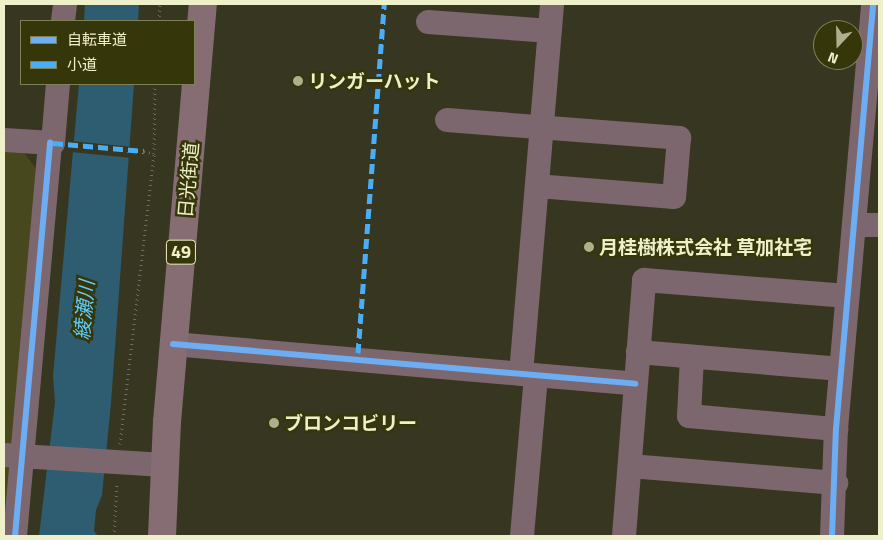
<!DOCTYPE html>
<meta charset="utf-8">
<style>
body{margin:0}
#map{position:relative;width:883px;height:540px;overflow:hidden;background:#373721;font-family:"Titillium Web","Noto Sans JP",sans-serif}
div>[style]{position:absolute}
.built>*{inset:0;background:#47481d}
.water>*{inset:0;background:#2e5d71}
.pier>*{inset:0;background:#373721}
.path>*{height:3px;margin-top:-1.5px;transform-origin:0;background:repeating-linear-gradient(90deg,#736963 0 1px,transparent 0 5px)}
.minor>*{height:24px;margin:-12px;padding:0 12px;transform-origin:12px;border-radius:12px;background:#7d676e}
.major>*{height:28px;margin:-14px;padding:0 14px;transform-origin:14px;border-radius:14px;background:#866d73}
.quiet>*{height:5px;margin-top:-2.5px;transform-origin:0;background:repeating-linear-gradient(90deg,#49aef6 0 10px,transparent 0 15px)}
.cycleway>*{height:6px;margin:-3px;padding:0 3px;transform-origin:3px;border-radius:3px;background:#6dadf4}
.dots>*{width:14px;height:14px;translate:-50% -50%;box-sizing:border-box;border:2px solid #36360b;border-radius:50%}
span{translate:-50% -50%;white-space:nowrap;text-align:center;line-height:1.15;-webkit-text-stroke:5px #36360b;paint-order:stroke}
.shield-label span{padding:1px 4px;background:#36360b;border:1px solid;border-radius:4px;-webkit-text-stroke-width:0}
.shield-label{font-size:18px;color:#eef0c9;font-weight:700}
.poi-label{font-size:19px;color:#eef0c9;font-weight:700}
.left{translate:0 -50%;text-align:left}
.street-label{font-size:19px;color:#eef0c9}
.water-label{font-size:20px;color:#60ccfc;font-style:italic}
.frame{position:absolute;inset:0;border:5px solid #eef0c9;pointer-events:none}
.legend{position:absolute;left:20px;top:20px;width:175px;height:65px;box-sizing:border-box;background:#36360b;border:1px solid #808057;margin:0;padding:6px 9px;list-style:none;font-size:15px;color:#eef0c9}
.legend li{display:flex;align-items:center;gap:10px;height:25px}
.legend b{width:25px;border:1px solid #808057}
.north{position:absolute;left:813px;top:20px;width:50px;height:50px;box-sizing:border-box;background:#36360b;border:1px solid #808057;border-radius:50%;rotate:201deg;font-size:14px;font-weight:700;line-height:20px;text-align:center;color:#eef0c9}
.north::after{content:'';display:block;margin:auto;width:18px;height:22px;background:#aeaf8e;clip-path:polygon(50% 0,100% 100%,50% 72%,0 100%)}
</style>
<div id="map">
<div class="built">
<div style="clip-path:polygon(4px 152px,24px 153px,37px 170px,4px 536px)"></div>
</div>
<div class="water">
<div style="clip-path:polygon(85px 4px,139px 4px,138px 21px,84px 21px)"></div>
<div style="clip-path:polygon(79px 84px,134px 84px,111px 403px,102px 495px,96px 510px,94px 531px,98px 536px,39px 536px,55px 402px,53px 376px)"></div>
</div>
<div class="pier">
<div style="clip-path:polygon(71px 141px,133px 147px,132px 158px,71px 152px)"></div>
</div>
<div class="path">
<div style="left:159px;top:21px;width:17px;rotate:-87deg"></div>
<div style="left:144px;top:151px;width:10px;rotate:17deg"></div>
<div style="left:120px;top:444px;width:292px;rotate:-83.3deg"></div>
<div style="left:154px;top:154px;width:70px;rotate:-89.2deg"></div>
<div style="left:114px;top:536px;width:54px;rotate:-86.8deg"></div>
</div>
<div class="minor">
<div style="left:63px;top:21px;width:17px;rotate:-83deg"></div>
<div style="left:428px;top:22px;width:122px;rotate:4.2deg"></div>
<div style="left:447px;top:120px;width:233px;rotate:4.4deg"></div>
<div style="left:679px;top:138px;width:59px;rotate:94.8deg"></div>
<div style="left:674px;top:197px;width:136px;rotate:-175.4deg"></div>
<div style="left:4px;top:140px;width:49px;rotate:3.5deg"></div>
<div style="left:53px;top:143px;width:59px;rotate:-85.2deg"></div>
<div style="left:855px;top:225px;width:24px"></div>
<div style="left:173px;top:344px;width:464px;rotate:4.9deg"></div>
<div style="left:638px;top:352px;width:204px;rotate:4.8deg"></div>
<div style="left:692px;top:357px;width:59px;rotate:92.9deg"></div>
<div style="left:689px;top:416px;width:148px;rotate:5.1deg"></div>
<div style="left:521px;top:374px;width:371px;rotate:-85.2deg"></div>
<div style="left:4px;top:455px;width:160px;rotate:3.6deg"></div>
<div style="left:630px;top:466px;width:207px;rotate:4.7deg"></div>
<div style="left:15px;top:536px;width:395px;rotate:-84.9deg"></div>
<div style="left:522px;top:536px;width:161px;rotate:-85deg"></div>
<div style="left:624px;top:536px;width:257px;rotate:-85.5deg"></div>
<div style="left:644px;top:280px;width:204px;rotate:4.5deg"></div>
<div style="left:832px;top:536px;width:107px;rotate:-87.9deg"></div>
<div style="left:836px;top:429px;width:427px;rotate:-85deg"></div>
</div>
<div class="major">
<div style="left:162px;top:536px;width:114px;rotate:-87.5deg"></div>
<div style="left:167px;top:422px;width:420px;rotate:-85.1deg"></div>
</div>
<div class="quiet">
<div style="left:53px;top:143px;width:91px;rotate:5deg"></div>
<div style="left:358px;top:353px;width:350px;rotate:-85.7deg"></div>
</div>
<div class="cycleway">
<div style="left:173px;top:344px;width:464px;rotate:4.9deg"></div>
<div style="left:15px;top:536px;width:395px;rotate:-84.9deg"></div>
<div style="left:832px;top:536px;width:107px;rotate:-87.9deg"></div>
<div style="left:836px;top:429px;width:427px;rotate:-85deg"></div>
</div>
<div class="dots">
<div style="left:298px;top:81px;background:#aeaf8e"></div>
<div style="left:589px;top:247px;background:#aeaf8e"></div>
<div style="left:274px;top:423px;background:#aeaf8e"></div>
</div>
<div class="shield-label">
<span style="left:181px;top:252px">49</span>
</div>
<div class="poi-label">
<span class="left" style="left:308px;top:81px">リンガーハット</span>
<span class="left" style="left:599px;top:247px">月桂樹株式会社 草加社宅</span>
<span class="left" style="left:284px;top:423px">ブロンコビリー</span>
</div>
<div class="street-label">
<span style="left:188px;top:180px;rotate:-85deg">日光街道</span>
</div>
<div class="water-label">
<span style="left:84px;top:310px;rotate:-85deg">綾瀬川</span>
</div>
<div class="frame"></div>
<ul class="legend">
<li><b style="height:6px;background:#6dadf4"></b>自転車道</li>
<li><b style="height:6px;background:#49aef6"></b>小道</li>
</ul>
<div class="north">N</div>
</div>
